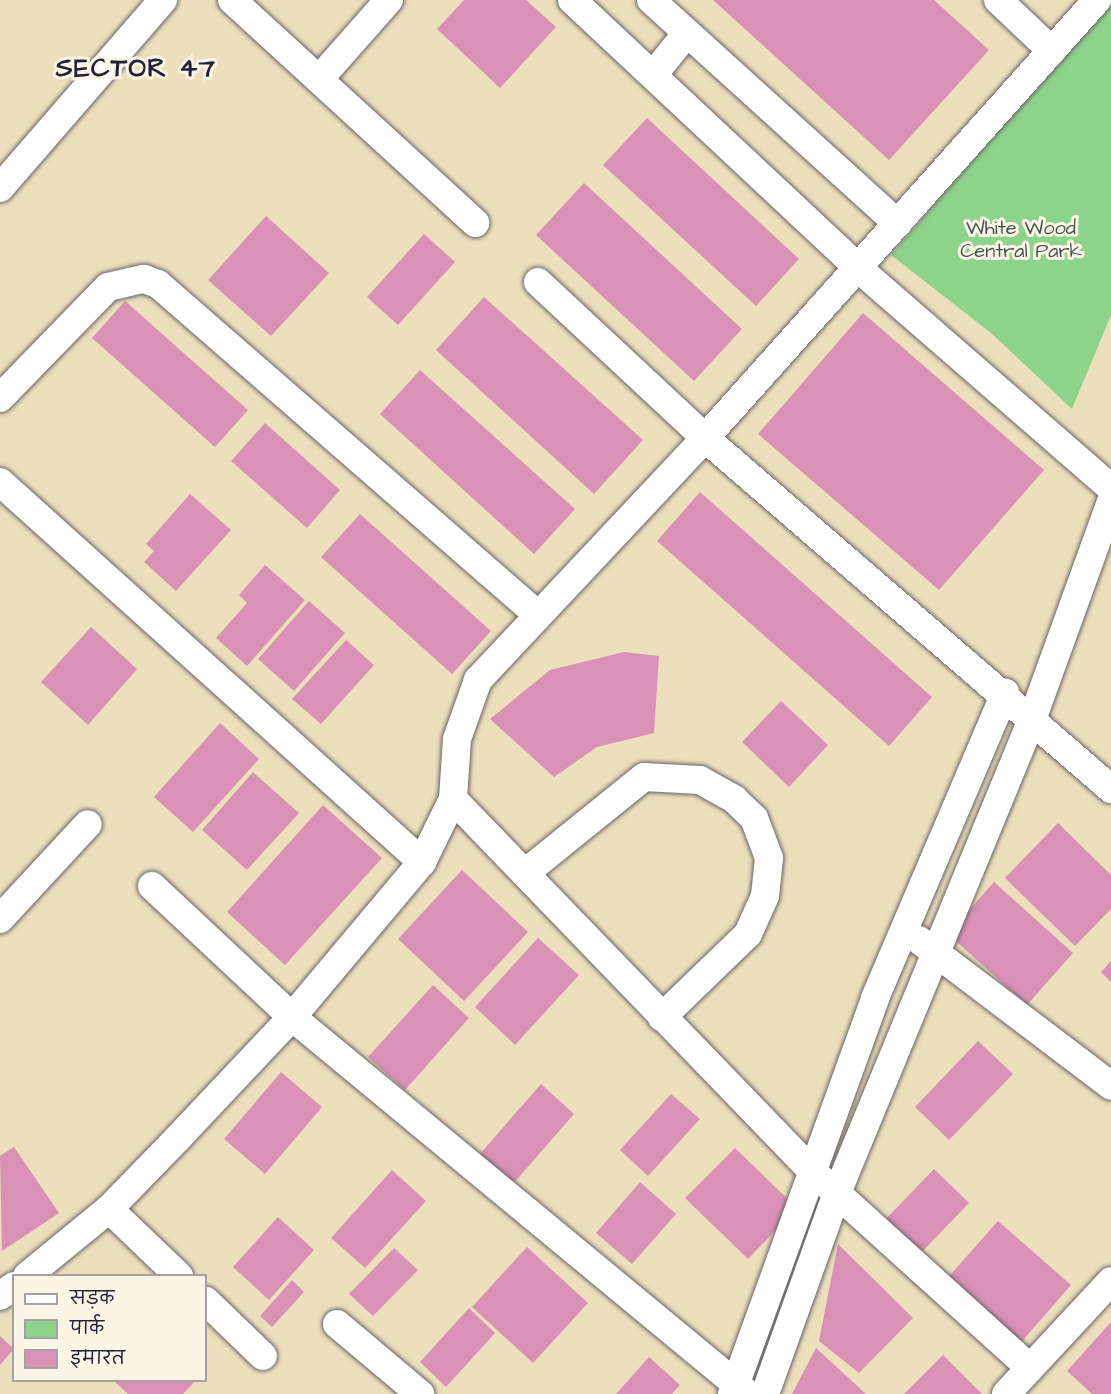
<!DOCTYPE html>
<meta charset="utf-8">
<style>
body{margin:0}
#map{position:relative;width:1111px;height:1394px;overflow:hidden;background:#ecdfbc;font-family:"Architects Daughter","Playpen Sans Deva",sans-serif}
div>[style]{position:absolute}
.green>*{inset:0;background:#8ed38c}
.building>*{inset:0;background:#da91b6}
.roads{filter:drop-shadow(0 0 2px #696468) drop-shadow(0 0 2px #696468)}
.minor>*{height:28px;margin:-14px;padding:0 14px;transform-origin:14px;border-radius:14px;background:#fff}
span{translate:-50% -50%;white-space:nowrap;text-align:center;line-height:1.15;-webkit-text-stroke:6px #fcf5e5;paint-order:stroke}
.park-label{font-size:20px;color:#425753}
.district-label{font-size:26px;color:#22223b;font-weight:700;letter-spacing:1.5px}
.legend{position:absolute;left:12px;top:1274px;width:195px;height:108px;box-sizing:border-box;background:#fcf5e5;border:2px solid #a5a1a1;margin:0;padding:8px 10px;list-style:none;font-size:18px;color:#22223b}
.legend li{display:flex;align-items:center;gap:12px;height:30px}
.legend b{width:30px;border:2px solid #a5a1a1}
</style>
<div id="map">
<div class="green">
<div style="clip-path:polygon(1111px 0,1111px 315px,1072px 409px,991px 333px,891px 255px)"></div>
</div>
<div class="building">
<div style="clip-path:polygon(464px 0,526px 0,556px 27px,500px 88px,437px 29px)"></div>
<div style="clip-path:polygon(713px 0,934px 0,989px 50px,889px 160px)"></div>
<div style="clip-path:polygon(647px 118px,799px 259px,756px 306px,603px 165px)"></div>
<div style="clip-path:polygon(584px 183px,742px 329px,694px 381px,536px 235px)"></div>
<div style="clip-path:polygon(266px 216px,329px 273px,271px 336px,208px 280px)"></div>
<div style="clip-path:polygon(424px 234px,455px 262px,398px 325px,367px 297px)"></div>
<div style="clip-path:polygon(484px 297px,643px 440px,594px 494px,436px 350px)"></div>
<div style="clip-path:polygon(125px 301px,248px 410px,215px 447px,92px 338px)"></div>
<div style="clip-path:polygon(863px 313px,1044px 470px,939px 590px,758px 434px)"></div>
<div style="clip-path:polygon(420px 370px,575px 509px,534px 554px,380px 414px)"></div>
<div style="clip-path:polygon(265px 423px,340px 490px,307px 528px,231px 461px)"></div>
<div style="clip-path:polygon(700px 492px,932px 697px,889px 746px,657px 541px)"></div>
<div style="clip-path:polygon(190px 494px,231px 530px,176px 591px,144px 562px,154px 551px,146px 544px)"></div>
<div style="clip-path:polygon(360px 514px,491px 631px,452px 674px,321px 557px)"></div>
<div style="clip-path:polygon(265px 565px,305px 600px,247px 666px,216px 638px,247px 603px,239px 595px)"></div>
<div style="clip-path:polygon(309px 601px,345px 633px,294px 691px,258px 659px)"></div>
<div style="clip-path:polygon(91px 627px,137px 669px,88px 725px,41px 682px)"></div>
<div style="clip-path:polygon(346px 640px,374px 665px,321px 724px,292px 699px)"></div>
<div style="clip-path:polygon(624px 652px,659px 656px,654px 733px,597px 747px,554px 777px,490px 719px,550px 670px)"></div>
<div style="clip-path:polygon(781px 701px,828px 745px,789px 787px,742px 742px)"></div>
<div style="clip-path:polygon(220px 723px,259px 759px,193px 832px,154px 797px)"></div>
<div style="clip-path:polygon(253px 772px,299px 813px,247px 870px,202px 830px)"></div>
<div style="clip-path:polygon(323px 805px,382px 858px,285px 965px,227px 912px)"></div>
<div style="clip-path:polygon(1058px 823px,1111px 875px,1111px 909px,1075px 946px,1005px 878px)"></div>
<div style="clip-path:polygon(462px 870px,528px 932px,464px 1001px,398px 939px)"></div>
<div style="clip-path:polygon(994px 882px,1073px 953px,1027px 1005px,948px 934px)"></div>
<div style="clip-path:polygon(538px 938px,579px 975px,515px 1045px,475px 1007px)"></div>
<div style="clip-path:polygon(1111px 961px,1111px 982px,1101px 972px)"></div>
<div style="clip-path:polygon(433px 985px,469px 1018px,405px 1090px,368px 1057px)"></div>
<div style="clip-path:polygon(978px 1041px,1013px 1074px,949px 1140px,915px 1107px)"></div>
<div style="clip-path:polygon(281px 1072px,322px 1107px,265px 1174px,224px 1139px)"></div>
<div style="clip-path:polygon(541px 1084px,574px 1114px,513px 1184px,480px 1154px)"></div>
<div style="clip-path:polygon(671px 1094px,700px 1119px,648px 1176px,620px 1150px)"></div>
<div style="clip-path:polygon(14px 1147px,59px 1213px,2px 1251px,0 1156px)"></div>
<div style="clip-path:polygon(735px 1148px,797px 1208px,748px 1259px,685px 1198px)"></div>
<div style="clip-path:polygon(934px 1169px,969px 1203px,918px 1256px,883px 1222px)"></div>
<div style="clip-path:polygon(392px 1170px,426px 1201px,365px 1268px,331px 1238px)"></div>
<div style="clip-path:polygon(640px 1182px,676px 1214px,632px 1264px,596px 1233px)"></div>
<div style="clip-path:polygon(278px 1217px,314px 1250px,269px 1300px,233px 1267px)"></div>
<div style="clip-path:polygon(998px 1221px,1071px 1285px,1017px 1347px,944px 1282px)"></div>
<div style="clip-path:polygon(838px 1244px,913px 1318px,859px 1373px,819px 1341px)"></div>
<div style="clip-path:polygon(527px 1247px,588px 1303px,533px 1363px,472px 1307px)"></div>
<div style="clip-path:polygon(394px 1248px,418px 1270px,373px 1316px,349px 1294px)"></div>
<div style="clip-path:polygon(292px 1280px,304px 1292px,272px 1327px,260px 1316px)"></div>
<div style="clip-path:polygon(469px 1308px,495px 1333px,446px 1387px,420px 1362px)"></div>
<div style="clip-path:polygon(1111px 1322px,1111px 1394px,1092px 1394px,1067px 1371px)"></div>
<div style="clip-path:polygon(0 1336px,14px 1349px,0 1365px)"></div>
<div style="clip-path:polygon(816px 1348px,866px 1394px,792px 1394px)"></div>
<div style="clip-path:polygon(943px 1355px,982px 1394px,904px 1394px)"></div>
<div style="clip-path:polygon(649px 1357px,680px 1385px,672px 1394px,616px 1394px)"></div>
<div style="clip-path:polygon(113px 1380px,196px 1380px,183px 1394px,128px 1394px)"></div>
</div>
<div class="roads">
<div class="minor">
<div style="left:232px;top:0;width:330px;rotate:42.5deg"></div>
<div style="left:572px;top:0;width:392px;rotate:43.1deg"></div>
<div style="left:858px;top:268px;width:335px;rotate:41deg"></div>
<div style="left:651px;top:0;width:333px;rotate:42.2deg"></div>
<div style="left:998px;top:0;width:74px;rotate:43.4deg"></div>
<div style="left:653px;top:75px;width:54px;rotate:-51deg"></div>
<div style="left:321px;top:77px;width:103px;rotate:-48.6deg"></div>
<div style="left:0;top:188px;width:249px;rotate:-49.1deg"></div>
<div style="left:538px;top:282px;width:229px;rotate:43deg"></div>
<div style="left:705px;top:438px;width:537px;rotate:40.84deg"></div>
<div style="left:0;top:398px;width:155px;rotate:-45.8deg"></div>
<div style="left:108px;top:287px;width:37px;rotate:-13deg"></div>
<div style="left:144px;top:279px;width:15px;rotate:20deg"></div>
<div style="left:158px;top:284px;width:504px;rotate:41.06deg"></div>
<div style="left:0;top:482px;width:568px;rotate:42deg"></div>
<div style="left:453px;top:799px;width:516px;rotate:46.02deg"></div>
<div style="left:811px;top:1170px;width:295px;rotate:42.1deg"></div>
<div style="left:525px;top:873px;width:153px;rotate:-38.9deg"></div>
<div style="left:644px;top:777px;width:56px;rotate:3.1deg"></div>
<div style="left:700px;top:780px;width:39px;rotate:29deg"></div>
<div style="left:734px;top:799px;width:28px;rotate:44deg"></div>
<div style="left:754px;top:818px;width:43px;rotate:69.4deg"></div>
<div style="left:769px;top:858px;width:38px;rotate:96deg"></div>
<div style="left:765px;top:896px;width:42px;rotate:114.1deg"></div>
<div style="left:748px;top:934px;width:120px;rotate:136deg"></div>
<div style="left:152px;top:886px;width:192px;rotate:43.1deg"></div>
<div style="left:292px;top:1017px;width:592px;rotate:39.58deg"></div>
<div style="left:0;top:919px;width:129px;rotate:-47.2deg"></div>
<div style="left:919px;top:940px;width:241px;rotate:37.2deg"></div>
<div style="left:109px;top:1209px;width:97px;rotate:43.7deg"></div>
<div style="left:27px;top:1276px;width:106px;rotate:-39.3deg"></div>
<div style="left:109px;top:1209px;width:99px;rotate:-45.8deg"></div>
<div style="left:178px;top:1138px;width:166px;rotate:-46.7deg"></div>
<div style="left:292px;top:1017px;width:202px;rotate:-50deg"></div>
<div style="left:422px;top:862px;width:70px;rotate:-63.8deg"></div>
<div style="left:453px;top:799px;width:60px;rotate:-86.2deg"></div>
<div style="left:457px;top:739px;width:63px;rotate:-70.4deg"></div>
<div style="left:478px;top:680px;width:332px;rotate:-46.8deg"></div>
<div style="left:705px;top:438px;width:588px;rotate:-48.17deg"></div>
<div style="left:0;top:1296px;width:17px;rotate:-36deg"></div>
<div style="left:206px;top:1301px;width:79px;rotate:44deg"></div>
<div style="left:337px;top:1324px;width:109px;rotate:40.1deg"></div>
<div style="left:732px;top:1394px;width:421px;rotate:-70.1deg"></div>
<div style="left:875px;top:998px;width:332px;rotate:-66.9deg"></div>
<div style="left:765px;top:1394px;width:214px;rotate:-70.3deg"></div>
<div style="left:837px;top:1193px;width:515px;rotate:-67.62deg"></div>
<div style="left:1033px;top:717px;width:229px;rotate:-70.1deg"></div>
<div style="left:1006px;top:1394px;width:154px;rotate:-47.1deg"></div>
</div>
</div>
<div class="park-label">
<span style="left:1021px;top:240px">White Wood<br>Central Park</span>
</div>
<div class="district-label">
<span style="left:136px;top:69px">SECTOR 47</span>
</div>
<ul class="legend">
<li><b style="height:8px;background:#fff"></b>सड़क</li>
<li><b style="height:16px;background:#8ed38c"></b>पार्क</li>
<li><b style="height:16px;background:#da91b6"></b>इमारत</li>
</ul>
</div>
